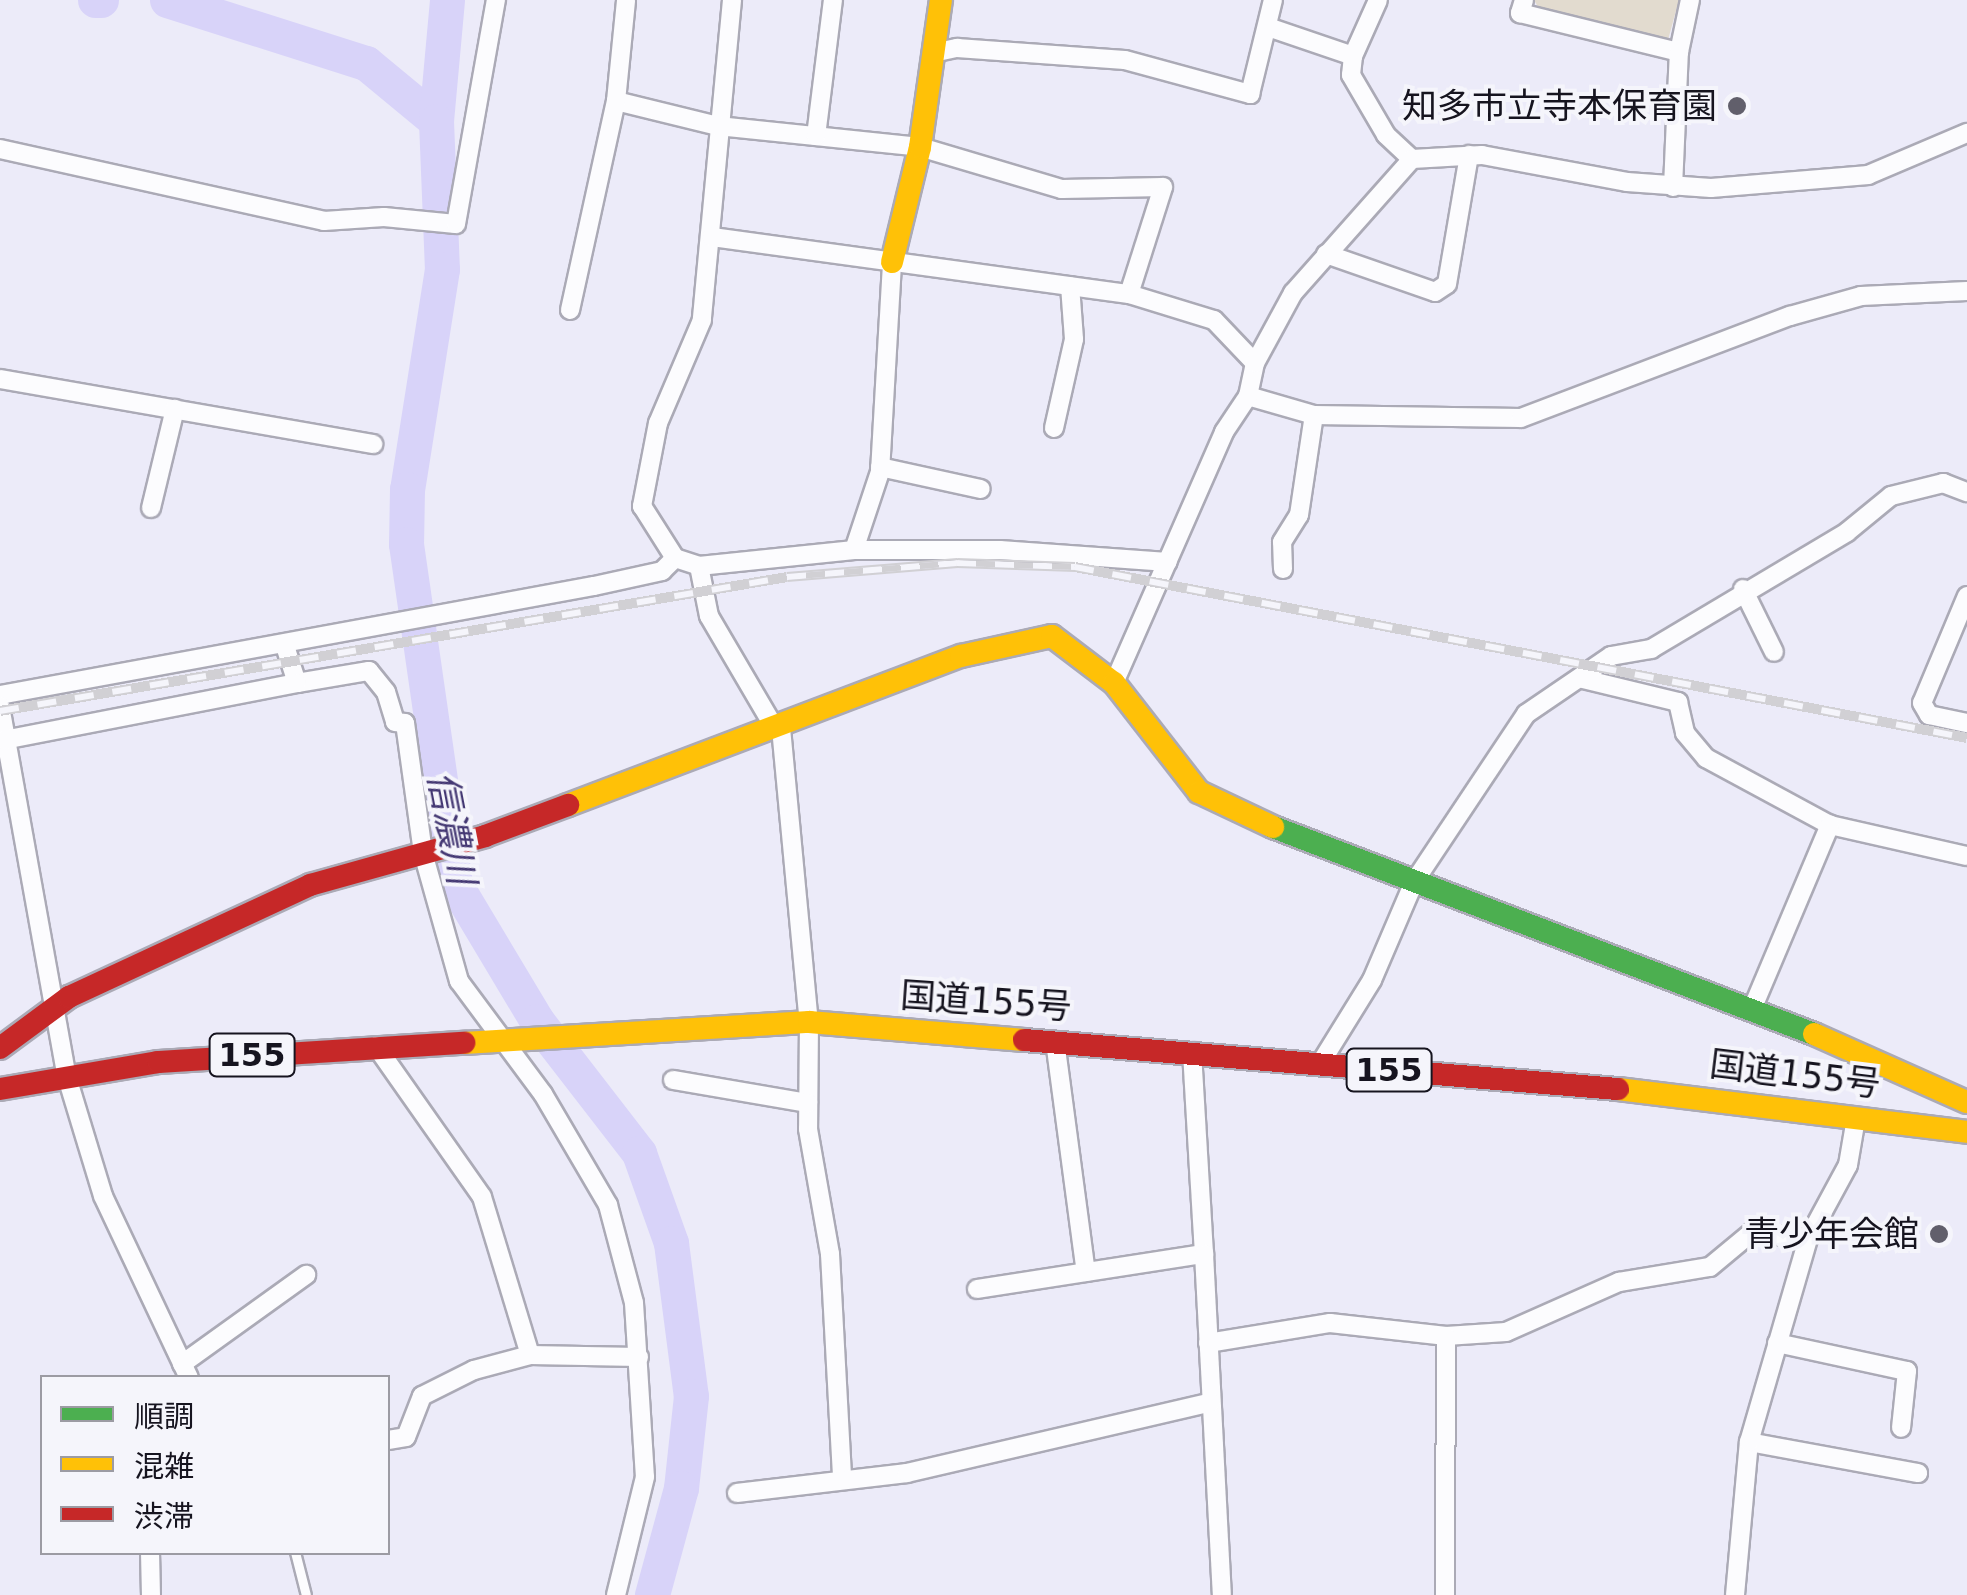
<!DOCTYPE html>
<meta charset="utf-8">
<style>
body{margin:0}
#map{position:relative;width:1967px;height:1595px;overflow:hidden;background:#ecebf9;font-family:"DejaVu Sans","Noto Sans JP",sans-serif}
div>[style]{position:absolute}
.green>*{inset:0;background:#e2dbcf}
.river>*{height:35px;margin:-17.5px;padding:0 17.5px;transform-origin:17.5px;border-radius:17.5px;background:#d8d3f9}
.roads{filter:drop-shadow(2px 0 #abaab6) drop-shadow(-2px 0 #abaab6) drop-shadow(0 2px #abaab6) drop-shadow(0 -2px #abaab6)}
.lane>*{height:9px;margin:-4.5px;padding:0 4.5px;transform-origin:4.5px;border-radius:4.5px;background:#fcfcfe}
.street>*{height:18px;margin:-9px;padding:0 9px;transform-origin:9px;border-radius:9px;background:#fcfcfe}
.fast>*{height:22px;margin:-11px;padding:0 11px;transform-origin:11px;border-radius:11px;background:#4caf50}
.slow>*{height:22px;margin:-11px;padding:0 11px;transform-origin:11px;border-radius:11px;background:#ffc107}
.jam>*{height:22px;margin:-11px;padding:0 11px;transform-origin:11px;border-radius:11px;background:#c62828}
.rail>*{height:10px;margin-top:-5px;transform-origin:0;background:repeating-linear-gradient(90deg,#f5f5fb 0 19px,#d1d0d4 0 38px);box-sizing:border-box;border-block:2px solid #d1d0d4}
.dots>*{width:28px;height:28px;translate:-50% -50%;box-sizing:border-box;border:5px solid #f5f5fb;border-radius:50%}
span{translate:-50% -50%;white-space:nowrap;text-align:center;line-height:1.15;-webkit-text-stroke:8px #f5f5fb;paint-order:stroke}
.shield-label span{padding:2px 8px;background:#f5f5fb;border:2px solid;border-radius:8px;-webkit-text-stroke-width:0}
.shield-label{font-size:32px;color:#16141f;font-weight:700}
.poi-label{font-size:35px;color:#16141f}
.right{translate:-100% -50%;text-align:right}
.street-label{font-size:35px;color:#16141f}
.water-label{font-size:38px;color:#443873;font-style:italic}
.legend{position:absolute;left:40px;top:1375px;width:350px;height:180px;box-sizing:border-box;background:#f5f5fb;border:2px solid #9c9ba3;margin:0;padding:12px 18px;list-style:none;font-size:30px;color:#16141f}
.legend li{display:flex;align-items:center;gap:20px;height:50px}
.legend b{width:50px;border:2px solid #9c9ba3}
</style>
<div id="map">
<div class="green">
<div style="clip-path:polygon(1534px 0,1679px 0,1668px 40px,1538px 7px)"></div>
</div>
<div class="river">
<div style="left:95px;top:0;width:6px"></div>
<div style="left:167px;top:0;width:209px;rotate:17.6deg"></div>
<div style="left:366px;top:63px;width:91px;rotate:39.6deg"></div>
<div style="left:447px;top:0;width:121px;rotate:95.2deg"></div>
<div style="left:436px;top:121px;width:148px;rotate:87.7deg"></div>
<div style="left:442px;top:269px;width:223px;rotate:99deg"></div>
<div style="left:407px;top:489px;width:55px;rotate:91deg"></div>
<div style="left:406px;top:544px;width:344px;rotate:81.8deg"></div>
<div style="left:455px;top:884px;width:160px;rotate:59.1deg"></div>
<div style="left:537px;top:1021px;width:167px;rotate:52.3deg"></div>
<div style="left:639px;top:1153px;width:96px;rotate:70.4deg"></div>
<div style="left:671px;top:1243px;width:154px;rotate:82.6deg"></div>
<div style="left:691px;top:1396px;width:93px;rotate:96.2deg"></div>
<div style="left:681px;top:1488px;width:111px;rotate:105.2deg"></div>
</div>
<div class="roads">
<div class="lane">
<div style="left:295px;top:1552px;width:44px;rotate:75.7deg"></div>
</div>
<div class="street">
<div style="left:732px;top:0;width:321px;rotate:95.4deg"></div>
<div style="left:702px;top:320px;width:112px;rotate:113.1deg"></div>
<div style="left:658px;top:423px;width:85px;rotate:100.9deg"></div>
<div style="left:642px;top:506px;width:62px;rotate:57.6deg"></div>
<div style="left:675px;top:558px;width:25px;rotate:18deg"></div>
<div style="left:699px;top:566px;width:156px;rotate:-5.9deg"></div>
<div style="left:854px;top:550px;width:146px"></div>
<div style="left:1000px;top:550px;width:168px;rotate:4.1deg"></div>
<div style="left:1524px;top:0;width:14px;rotate:107deg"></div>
<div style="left:1520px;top:13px;width:164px;rotate:13.8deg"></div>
<div style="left:1268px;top:27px;width:90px;rotate:18.8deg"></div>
<div style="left:1353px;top:56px;width:19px;rotate:96deg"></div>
<div style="left:1351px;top:75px;width:69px;rotate:59.7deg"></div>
<div style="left:1386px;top:135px;width:35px;rotate:43deg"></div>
<div style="left:933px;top:53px;width:25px;rotate:-12deg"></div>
<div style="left:957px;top:48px;width:168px;rotate:4.1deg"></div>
<div style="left:1125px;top:60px;width:130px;rotate:15.2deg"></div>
<div style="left:1250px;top:94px;width:97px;rotate:-76.3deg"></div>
<div style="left:1353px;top:56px;width:61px;rotate:-65.9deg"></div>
<div style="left:616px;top:101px;width:105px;rotate:13.8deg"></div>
<div style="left:718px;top:126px;width:203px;rotate:5.9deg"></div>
<div style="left:920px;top:147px;width:148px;rotate:16.5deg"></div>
<div style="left:1062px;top:189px;width:101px;rotate:-1.1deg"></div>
<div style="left:1163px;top:187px;width:112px;rotate:107.6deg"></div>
<div style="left:816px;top:136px;width:137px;rotate:-82.9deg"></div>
<div style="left:0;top:149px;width:332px;rotate:12.5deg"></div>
<div style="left:324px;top:221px;width:60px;rotate:-3.8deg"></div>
<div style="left:384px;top:217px;width:72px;rotate:5.6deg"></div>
<div style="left:456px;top:224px;width:228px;rotate:-79.9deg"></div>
<div style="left:1673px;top:187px;width:135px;rotate:-87.5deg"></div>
<div style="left:1679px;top:52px;width:53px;rotate:-78.1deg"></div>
<div style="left:712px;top:237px;width:421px;rotate:7.8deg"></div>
<div style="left:1129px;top:294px;width:89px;rotate:17deg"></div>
<div style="left:1214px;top:320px;width:59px;rotate:46.4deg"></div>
<div style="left:1326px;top:254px;width:115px;rotate:19.2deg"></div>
<div style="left:1435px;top:292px;width:14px;rotate:-34deg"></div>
<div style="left:1447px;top:284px;width:131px;rotate:-80.3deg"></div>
<div style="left:570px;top:310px;width:214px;rotate:-77.6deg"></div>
<div style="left:616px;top:101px;width:101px;rotate:-84.3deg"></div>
<div style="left:0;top:379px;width:379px;rotate:9.9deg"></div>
<div style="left:1248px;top:396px;width:69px;rotate:16.1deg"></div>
<div style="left:1314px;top:415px;width:207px;rotate:0.8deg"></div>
<div style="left:1521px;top:418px;width:288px;rotate:-20.8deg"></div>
<div style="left:1790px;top:316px;width:74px;rotate:-15.7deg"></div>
<div style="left:1861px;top:296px;width:106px;rotate:-2.7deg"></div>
<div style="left:1054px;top:428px;width:91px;rotate:-77.3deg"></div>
<div style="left:1074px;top:339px;width:53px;rotate:-94.3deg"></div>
<div style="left:880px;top:467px;width:103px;rotate:12.3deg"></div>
<div style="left:151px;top:508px;width:102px;rotate:-76.4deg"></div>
<div style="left:854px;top:550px;width:82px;rotate:-71.6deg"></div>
<div style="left:880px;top:472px;width:210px;rotate:-86.7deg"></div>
<div style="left:699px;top:566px;width:51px;rotate:78.7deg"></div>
<div style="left:709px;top:616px;width:132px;rotate:59.6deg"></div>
<div style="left:1283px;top:569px;width:27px;rotate:-92deg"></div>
<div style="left:1282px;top:542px;width:32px;rotate:-58deg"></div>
<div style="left:1299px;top:515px;width:101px;rotate:-81.5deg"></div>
<div style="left:1743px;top:589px;width:70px;rotate:63.8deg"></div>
<div style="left:1967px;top:596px;width:116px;rotate:112.8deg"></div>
<div style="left:1922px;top:703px;width:14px;rotate:60deg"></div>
<div style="left:1929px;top:715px;width:39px;rotate:12deg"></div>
<div style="left:285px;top:646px;width:39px;rotate:72deg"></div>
<div style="left:297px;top:683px;width:73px;rotate:-9.5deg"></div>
<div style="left:369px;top:671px;width:27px;rotate:51deg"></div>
<div style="left:386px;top:692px;width:31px;rotate:73deg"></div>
<div style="left:395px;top:722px;width:10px;rotate:6deg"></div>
<div style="left:405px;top:723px;width:131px;rotate:82.1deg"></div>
<div style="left:423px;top:853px;width:133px;rotate:74.3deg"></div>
<div style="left:459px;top:981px;width:141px;rotate:53.4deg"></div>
<div style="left:543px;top:1094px;width:129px;rotate:59.6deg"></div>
<div style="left:608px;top:1205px;width:101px;rotate:75.1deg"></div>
<div style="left:634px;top:1303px;width:174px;rotate:86.4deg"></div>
<div style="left:645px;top:1477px;width:122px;rotate:103.8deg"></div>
<div style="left:1583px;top:679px;width:98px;rotate:13.6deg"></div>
<div style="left:1678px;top:702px;width:32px;rotate:77deg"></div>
<div style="left:1685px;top:733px;width:33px;rotate:50deg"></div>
<div style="left:1706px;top:758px;width:141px;rotate:28.4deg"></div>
<div style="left:1830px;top:825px;width:140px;rotate:12.8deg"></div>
<div style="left:1114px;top:683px;width:274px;rotate:-66.3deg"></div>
<div style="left:1224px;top:432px;width:43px;rotate:-56.3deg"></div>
<div style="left:1248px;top:396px;width:34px;rotate:-78deg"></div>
<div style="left:1255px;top:363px;width:80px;rotate:-61.5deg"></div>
<div style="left:1293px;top:293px;width:179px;rotate:-48.4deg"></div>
<div style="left:1412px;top:159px;width:70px;rotate:-3.3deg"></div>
<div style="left:1482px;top:155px;width:147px;rotate:10.5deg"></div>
<div style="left:1627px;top:182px;width:84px;rotate:4.1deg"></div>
<div style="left:1711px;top:188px;width:158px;rotate:-4.7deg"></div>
<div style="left:1868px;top:175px;width:108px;rotate:-23deg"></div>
<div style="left:0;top:695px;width:604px;rotate:-10.4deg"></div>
<div style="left:594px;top:586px;width:70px;rotate:-12.4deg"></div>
<div style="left:662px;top:571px;width:18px;rotate:-45deg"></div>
<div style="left:0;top:706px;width:374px;rotate:79.8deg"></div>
<div style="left:66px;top:1074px;width:127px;rotate:73.1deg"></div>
<div style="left:103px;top:1196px;width:201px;rotate:64.7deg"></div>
<div style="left:781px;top:728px;width:295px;rotate:84.6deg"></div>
<div style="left:809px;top:1022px;width:107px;rotate:90.5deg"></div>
<div style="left:808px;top:1129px;width:127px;rotate:80deg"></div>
<div style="left:830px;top:1254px;width:225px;rotate:86.9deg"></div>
<div style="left:4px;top:740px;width:298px;rotate:-11deg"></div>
<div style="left:1753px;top:1007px;width:198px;rotate:-67.1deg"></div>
<div style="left:1055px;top:1041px;width:233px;rotate:82.4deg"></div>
<div style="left:376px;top:1046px;width:184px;rotate:54.9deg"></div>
<div style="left:482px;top:1197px;width:165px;rotate:73.1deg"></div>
<div style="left:1192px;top:1052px;width:202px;rotate:86.6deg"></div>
<div style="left:1320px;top:1064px;width:99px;rotate:-58.2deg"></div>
<div style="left:1372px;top:980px;width:107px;rotate:-66.8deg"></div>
<div style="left:1414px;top:882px;width:202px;rotate:-56.3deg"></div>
<div style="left:1526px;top:714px;width:103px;rotate:-34.3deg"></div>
<div style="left:1611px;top:656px;width:41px;rotate:-9.9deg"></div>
<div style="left:1651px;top:649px;width:228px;rotate:-30.8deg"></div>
<div style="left:1847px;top:532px;width:57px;rotate:-39.3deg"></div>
<div style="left:1891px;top:496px;width:54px;rotate:-14deg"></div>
<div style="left:1943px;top:483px;width:26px;rotate:21deg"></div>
<div style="left:673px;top:1080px;width:137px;rotate:9.7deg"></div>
<div style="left:977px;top:1289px;width:230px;rotate:-8.8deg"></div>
<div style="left:1204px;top:1254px;width:341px;rotate:87deg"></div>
<div style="left:1208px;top:1343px;width:124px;rotate:-9.3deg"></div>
<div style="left:1330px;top:1323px;width:117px;rotate:6.4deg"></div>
<div style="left:1446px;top:1336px;width:60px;rotate:-3.8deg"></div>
<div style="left:1506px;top:1332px;width:124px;rotate:-23.9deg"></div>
<div style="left:1619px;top:1282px;width:92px;rotate:-9.4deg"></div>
<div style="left:1710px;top:1267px;width:55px;rotate:-39.8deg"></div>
<div style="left:1752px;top:1232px;width:56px;rotate:7.1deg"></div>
<div style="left:1777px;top:1343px;width:133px;rotate:12.2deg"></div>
<div style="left:1907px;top:1371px;width:57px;rotate:96deg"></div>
<div style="left:182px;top:1364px;width:153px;rotate:-35.7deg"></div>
<div style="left:388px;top:1440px;width:18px;rotate:-9deg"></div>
<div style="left:406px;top:1437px;width:44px;rotate:-68.7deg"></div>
<div style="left:422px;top:1396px;width:58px;rotate:-26.6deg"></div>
<div style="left:474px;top:1370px;width:58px;rotate:-15deg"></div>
<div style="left:530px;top:1355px;width:109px;rotate:1.1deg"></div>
<div style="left:1749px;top:1442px;width:172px;rotate:10.4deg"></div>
<div style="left:737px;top:1493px;width:171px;rotate:-6.7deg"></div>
<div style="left:907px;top:1473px;width:312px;rotate:-13.1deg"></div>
<div style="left:150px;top:1552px;width:43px;rotate:88.7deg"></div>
<div style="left:1445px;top:1595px;width:259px;rotate:-89.8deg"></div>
<div style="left:1735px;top:1595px;width:154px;rotate:-84.8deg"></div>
<div style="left:1749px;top:1442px;width:211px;rotate:-73.8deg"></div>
<div style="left:1808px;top:1239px;width:84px;rotate:-61.6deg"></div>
<div style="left:1848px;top:1165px;width:48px;rotate:-80.3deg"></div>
</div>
<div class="fast">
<div style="left:1273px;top:827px;width:579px;rotate:20.94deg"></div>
</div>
<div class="slow">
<div style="left:892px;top:262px;width:118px;rotate:-76.3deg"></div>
<div style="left:920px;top:147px;width:148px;rotate:-81.9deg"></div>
<div style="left:568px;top:805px;width:420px;rotate:-20.8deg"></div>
<div style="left:961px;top:656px;width:93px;rotate:-12.4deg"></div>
<div style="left:1052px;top:636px;width:78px;rotate:37.2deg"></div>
<div style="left:1114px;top:683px;width:138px;rotate:52.1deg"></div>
<div style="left:1199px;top:792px;width:82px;rotate:25.3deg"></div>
<div style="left:1814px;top:1034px;width:167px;rotate:24deg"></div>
<div style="left:464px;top:1043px;width:346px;rotate:-3.5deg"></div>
<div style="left:809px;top:1022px;width:216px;rotate:4.8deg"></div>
<div style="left:1618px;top:1089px;width:352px;rotate:7deg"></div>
</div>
<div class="jam">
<div style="left:1024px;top:1040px;width:596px;rotate:4.72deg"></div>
<div style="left:0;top:1048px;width:86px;rotate:-36.5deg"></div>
<div style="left:69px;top:997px;width:266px;rotate:-24.9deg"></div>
<div style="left:310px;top:885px;width:182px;rotate:-15.6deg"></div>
<div style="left:485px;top:836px;width:89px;rotate:-20.5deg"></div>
<div style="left:0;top:1089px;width:160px;rotate:-9.7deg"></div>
<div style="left:158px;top:1062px;width:307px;rotate:-3.6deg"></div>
</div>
</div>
<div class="rail">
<div style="left:0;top:711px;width:798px;rotate:-9.66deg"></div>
<div style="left:787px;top:577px;width:171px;rotate:-4.7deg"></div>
<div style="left:957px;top:563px;width:118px;rotate:1.9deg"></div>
<div style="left:1075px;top:567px;width:908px;rotate:10.85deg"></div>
</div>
<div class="dots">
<div style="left:1737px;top:106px;background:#615f6b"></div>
<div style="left:1939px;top:1234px;background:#615f6b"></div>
</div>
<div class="shield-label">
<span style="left:252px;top:1055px">155</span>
<span style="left:1389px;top:1070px">155</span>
</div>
<div class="poi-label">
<span class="right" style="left:1717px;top:106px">知多市立寺本保育園</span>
<span class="right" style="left:1919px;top:1234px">青少年会館</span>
</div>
<div class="street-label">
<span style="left:986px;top:1001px;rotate:4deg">国道155号</span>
<span style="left:1795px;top:1074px;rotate:7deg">国道155号</span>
</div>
<div class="water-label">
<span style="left:451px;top:828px;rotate:79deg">信濃川</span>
</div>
<ul class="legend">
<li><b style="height:12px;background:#4caf50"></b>順調</li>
<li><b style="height:12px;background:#ffc107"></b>混雑</li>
<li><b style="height:12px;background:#c62828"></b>渋滞</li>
</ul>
</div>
